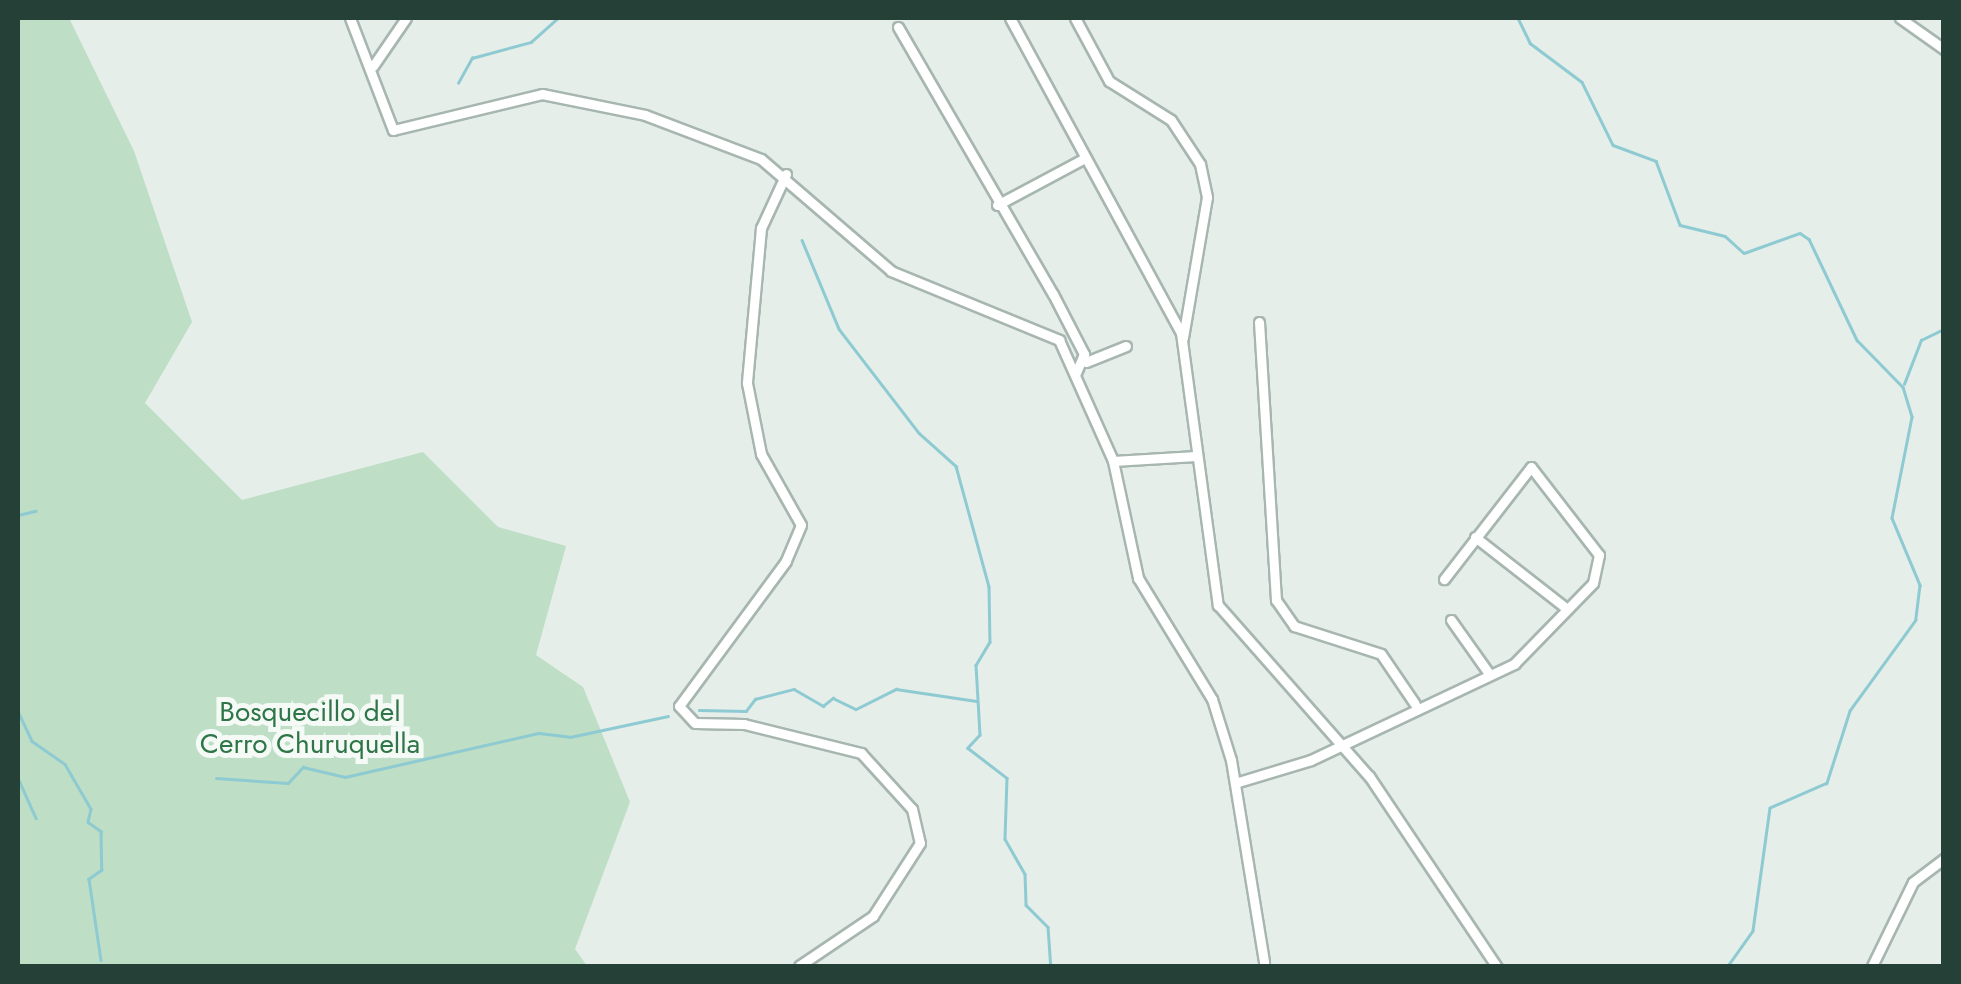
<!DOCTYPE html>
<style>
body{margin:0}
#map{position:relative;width:1961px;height:984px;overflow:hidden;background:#e5eee9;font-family:Jost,sans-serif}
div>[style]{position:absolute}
.green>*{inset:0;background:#bedec5}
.stream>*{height:2.5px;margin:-1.25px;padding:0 1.25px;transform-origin:1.25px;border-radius:1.25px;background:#8ecad2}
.roads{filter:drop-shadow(2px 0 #a7b6b0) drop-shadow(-2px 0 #a7b6b0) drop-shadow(0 2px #a7b6b0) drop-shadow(0 -2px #a7b6b0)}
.street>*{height:9px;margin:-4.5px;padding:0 4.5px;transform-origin:4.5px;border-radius:4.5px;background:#fff}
span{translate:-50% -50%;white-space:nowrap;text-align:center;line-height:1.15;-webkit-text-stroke:10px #f5faf7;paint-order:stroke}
.park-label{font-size:28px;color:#2e7647}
.frame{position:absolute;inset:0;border:20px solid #244037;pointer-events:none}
</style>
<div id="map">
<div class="green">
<div style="clip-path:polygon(18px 18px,69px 18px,134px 151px,192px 322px,145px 403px,242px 500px,423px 452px,498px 527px,566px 546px,536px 655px,583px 687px,630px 802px,575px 949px,587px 966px,18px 966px)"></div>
</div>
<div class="stream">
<div style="left:1518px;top:18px;width:28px;rotate:64deg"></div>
<div style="left:1530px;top:43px;width:65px;rotate:36.9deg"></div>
<div style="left:1582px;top:82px;width:70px;rotate:63.8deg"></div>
<div style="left:1613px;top:145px;width:46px;rotate:20.4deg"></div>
<div style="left:1656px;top:161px;width:68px;rotate:69.4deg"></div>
<div style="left:1680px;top:225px;width:46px;rotate:13.7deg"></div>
<div style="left:1725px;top:236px;width:25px;rotate:42deg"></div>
<div style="left:1744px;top:253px;width:59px;rotate:-19.7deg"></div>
<div style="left:1800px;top:233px;width:11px;rotate:34deg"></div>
<div style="left:1809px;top:239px;width:112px;rotate:64.6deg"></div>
<div style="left:1857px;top:340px;width:66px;rotate:45.6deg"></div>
<div style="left:1903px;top:387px;width:31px;rotate:73deg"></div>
<div style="left:1912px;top:417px;width:103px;rotate:101.2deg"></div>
<div style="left:1892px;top:518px;width:73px;rotate:67.3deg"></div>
<div style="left:1920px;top:585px;width:35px;rotate:97deg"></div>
<div style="left:1916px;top:620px;width:112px;rotate:126deg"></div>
<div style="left:1850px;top:711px;width:76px;rotate:107.7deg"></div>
<div style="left:1827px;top:783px;width:62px;rotate:156.3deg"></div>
<div style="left:1770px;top:808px;width:124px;rotate:97.9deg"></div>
<div style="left:1753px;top:931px;width:43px;rotate:125.5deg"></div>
<div style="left:458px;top:83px;width:29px;rotate:-61deg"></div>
<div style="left:472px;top:58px;width:61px;rotate:-15.2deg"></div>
<div style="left:531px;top:42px;width:36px;rotate:-42deg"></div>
<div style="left:802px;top:240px;width:96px;rotate:67.4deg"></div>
<div style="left:839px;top:329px;width:131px;rotate:52.4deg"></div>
<div style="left:919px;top:433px;width:50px;rotate:41.7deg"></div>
<div style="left:956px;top:466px;width:125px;rotate:74.7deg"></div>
<div style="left:989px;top:587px;width:55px;rotate:89deg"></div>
<div style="left:990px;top:642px;width:27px;rotate:121deg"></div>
<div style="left:976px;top:665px;width:70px;rotate:86.7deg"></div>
<div style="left:980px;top:735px;width:18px;rotate:133deg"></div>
<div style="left:968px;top:748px;width:49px;rotate:37.6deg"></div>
<div style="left:1007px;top:778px;width:61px;rotate:91.9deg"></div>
<div style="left:1005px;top:839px;width:40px;rotate:60.3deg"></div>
<div style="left:1025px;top:874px;width:31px;rotate:88deg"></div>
<div style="left:1026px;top:905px;width:31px;rotate:45deg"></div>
<div style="left:1048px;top:927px;width:39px;rotate:86deg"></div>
<div style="left:1904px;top:384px;width:47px;rotate:-68.9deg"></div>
<div style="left:1921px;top:340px;width:25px;rotate:-26deg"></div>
<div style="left:18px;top:515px;width:18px;rotate:-13deg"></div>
<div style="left:699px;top:710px;width:47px;rotate:1.2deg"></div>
<div style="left:746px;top:711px;width:15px;rotate:-53deg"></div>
<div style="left:755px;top:699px;width:40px;rotate:-14.4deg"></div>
<div style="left:794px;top:689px;width:34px;rotate:30deg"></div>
<div style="left:823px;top:706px;width:13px;rotate:-39deg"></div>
<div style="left:833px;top:698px;width:25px;rotate:26deg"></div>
<div style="left:856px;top:709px;width:45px;rotate:-26.6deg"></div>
<div style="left:896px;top:689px;width:81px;rotate:8.5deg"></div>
<div style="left:18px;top:711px;width:33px;rotate:65deg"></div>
<div style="left:32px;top:741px;width:40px;rotate:34.9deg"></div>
<div style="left:65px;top:764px;width:52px;rotate:60deg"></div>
<div style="left:91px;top:809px;width:13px;rotate:103deg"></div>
<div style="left:88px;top:822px;width:16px;rotate:35deg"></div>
<div style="left:101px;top:831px;width:39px;rotate:89deg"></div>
<div style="left:102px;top:870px;width:16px;rotate:145deg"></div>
<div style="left:89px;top:879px;width:82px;rotate:81.6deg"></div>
<div style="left:18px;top:778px;width:44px;rotate:65.8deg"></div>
<div style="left:216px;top:778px;width:72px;rotate:4deg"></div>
<div style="left:288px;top:783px;width:22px;rotate:-47deg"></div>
<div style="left:303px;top:767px;width:43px;rotate:13.4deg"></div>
<div style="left:345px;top:777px;width:199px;rotate:-12.8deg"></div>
<div style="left:539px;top:733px;width:31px;rotate:7deg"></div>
<div style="left:570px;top:737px;width:100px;rotate:-12.1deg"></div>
</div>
<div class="roads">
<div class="street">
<div style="left:350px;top:18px;width:120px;rotate:69deg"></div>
<div style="left:393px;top:130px;width:153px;rotate:-13.6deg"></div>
<div style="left:542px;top:94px;width:105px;rotate:11.5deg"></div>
<div style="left:645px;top:115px;width:124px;rotate:20.8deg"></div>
<div style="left:761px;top:159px;width:172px;rotate:40.7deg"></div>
<div style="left:891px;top:271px;width:182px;rotate:22.3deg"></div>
<div style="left:1059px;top:340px;width:133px;rotate:65.9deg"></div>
<div style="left:1113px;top:461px;width:83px;rotate:-3.4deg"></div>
<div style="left:1010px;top:18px;width:358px;rotate:61.5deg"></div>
<div style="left:1181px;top:333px;width:275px;rotate:82.3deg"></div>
<div style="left:1218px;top:605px;width:228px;rotate:48.6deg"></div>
<div style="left:1369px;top:776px;width:229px;rotate:56.2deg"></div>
<div style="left:1075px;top:18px;width:72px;rotate:61.6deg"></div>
<div style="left:1109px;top:81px;width:73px;rotate:32.2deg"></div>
<div style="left:1171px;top:120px;width:53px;rotate:56.6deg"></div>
<div style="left:1200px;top:164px;width:34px;rotate:78deg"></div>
<div style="left:1207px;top:197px;width:143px;rotate:99.7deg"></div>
<div style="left:1900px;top:18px;width:54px;rotate:35.2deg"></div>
<div style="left:898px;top:27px;width:309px;rotate:59.9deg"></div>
<div style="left:1053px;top:294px;width:68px;rotate:62.7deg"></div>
<div style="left:1084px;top:354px;width:21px;rotate:113deg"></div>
<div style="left:373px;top:66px;width:58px;rotate:-55.5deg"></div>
<div style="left:786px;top:174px;width:60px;rotate:114.8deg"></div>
<div style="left:761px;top:228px;width:156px;rotate:95.2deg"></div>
<div style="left:747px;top:383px;width:72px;rotate:78.8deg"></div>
<div style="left:761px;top:454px;width:81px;rotate:60.6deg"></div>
<div style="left:801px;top:525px;width:39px;rotate:113deg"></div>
<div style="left:786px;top:561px;width:180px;rotate:126.4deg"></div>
<div style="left:679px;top:706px;width:23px;rotate:47deg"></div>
<div style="left:695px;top:723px;width:49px;rotate:1.2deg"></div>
<div style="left:744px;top:724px;width:121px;rotate:13.9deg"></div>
<div style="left:861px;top:753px;width:76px;rotate:47.7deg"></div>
<div style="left:912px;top:809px;width:35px;rotate:77deg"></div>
<div style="left:920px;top:843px;width:87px;rotate:122.8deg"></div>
<div style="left:873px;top:916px;width:89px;rotate:146deg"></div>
<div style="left:997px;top:205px;width:100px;rotate:-28.1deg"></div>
<div style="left:1259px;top:322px;width:279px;rotate:86.5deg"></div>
<div style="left:1276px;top:600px;width:32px;rotate:55deg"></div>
<div style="left:1294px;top:626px;width:91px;rotate:17.8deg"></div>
<div style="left:1381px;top:654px;width:60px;rotate:55.8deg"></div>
<div style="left:1086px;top:362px;width:43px;rotate:-21.8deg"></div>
<div style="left:1113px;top:461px;width:120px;rotate:77.9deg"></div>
<div style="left:1138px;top:578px;width:142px;rotate:58.6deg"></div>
<div style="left:1212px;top:699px;width:64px;rotate:72.7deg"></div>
<div style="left:1231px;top:760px;width:205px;rotate:80.7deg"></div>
<div style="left:1475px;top:537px;width:117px;rotate:38deg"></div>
<div style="left:1451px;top:620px;width:67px;rotate:54.7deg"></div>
<div style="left:1235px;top:783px;width:79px;rotate:-16.8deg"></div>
<div style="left:1311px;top:760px;width:225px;rotate:-25.3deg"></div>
<div style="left:1514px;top:664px;width:113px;rotate:-45.7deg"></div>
<div style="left:1593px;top:583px;width:29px;rotate:-78deg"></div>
<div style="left:1599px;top:555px;width:111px;rotate:-127.7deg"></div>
<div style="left:1531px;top:467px;width:142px;rotate:127.8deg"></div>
<div style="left:1872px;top:966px;width:93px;rotate:-64deg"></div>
<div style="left:1913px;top:882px;width:39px;rotate:-37deg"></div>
</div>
</div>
<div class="park-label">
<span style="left:310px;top:728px">Bosquecillo del<br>Cerro Churuquella</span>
</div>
<div class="frame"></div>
</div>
